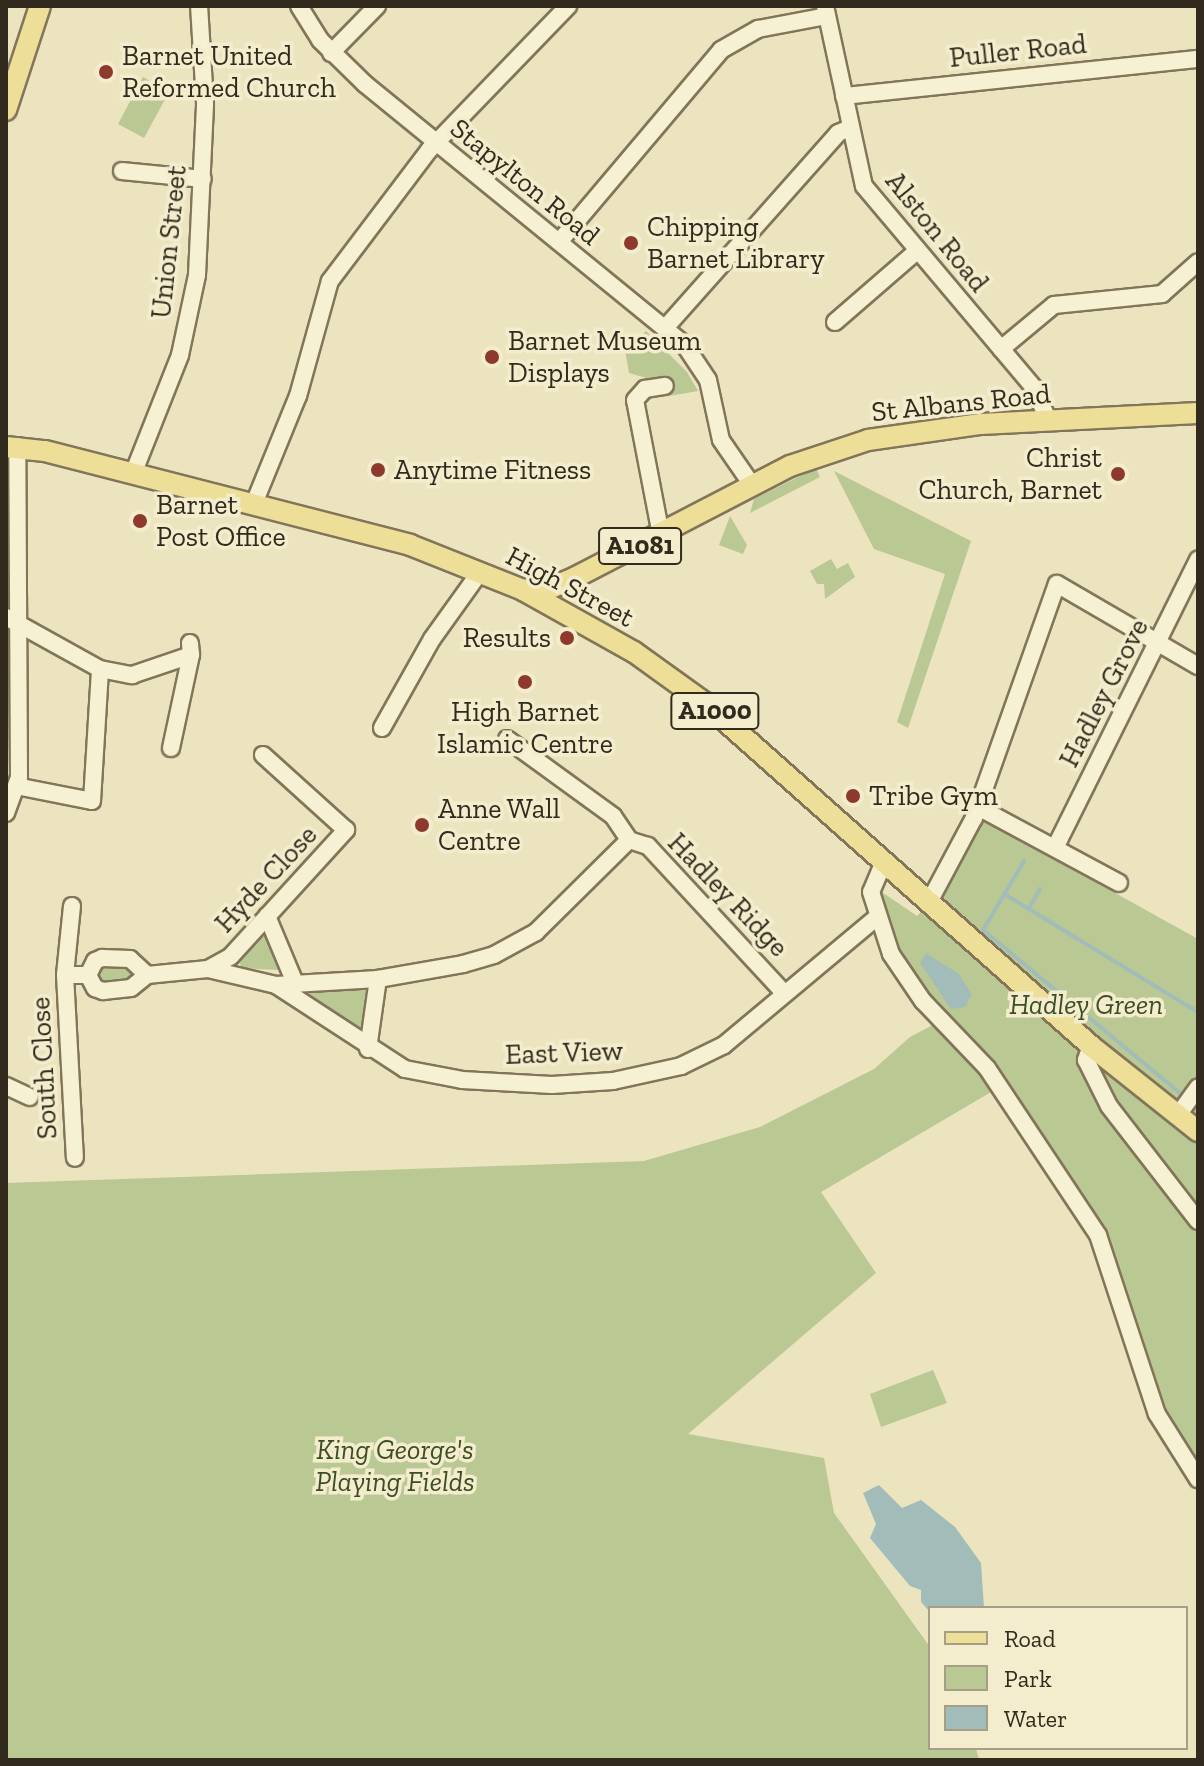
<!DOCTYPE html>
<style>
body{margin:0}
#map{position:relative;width:1204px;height:1766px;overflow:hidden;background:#ebe4bf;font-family:"Zilla Slab",serif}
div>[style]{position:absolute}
.green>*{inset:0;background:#bac894}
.water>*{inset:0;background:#a2bdb9}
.stream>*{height:4px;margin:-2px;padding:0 2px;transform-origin:2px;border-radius:2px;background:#a2bdb9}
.roads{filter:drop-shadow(2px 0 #827559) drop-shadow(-2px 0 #827559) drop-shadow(0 2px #827559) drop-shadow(0 -2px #827559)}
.minor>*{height:16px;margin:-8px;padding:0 8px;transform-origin:8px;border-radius:8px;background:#f6f1d2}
.major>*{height:20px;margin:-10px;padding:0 10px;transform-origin:10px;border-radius:10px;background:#eddf98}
.dots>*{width:22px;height:22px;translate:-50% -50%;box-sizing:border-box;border:4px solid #f3edce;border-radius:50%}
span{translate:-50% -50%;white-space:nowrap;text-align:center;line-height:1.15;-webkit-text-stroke:7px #f3edce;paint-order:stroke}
.shield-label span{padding:2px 6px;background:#f3edce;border:2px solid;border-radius:6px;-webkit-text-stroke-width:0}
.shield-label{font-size:26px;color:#322a1c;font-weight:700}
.street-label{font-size:28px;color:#322a1c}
.poi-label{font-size:28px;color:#322a1c}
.left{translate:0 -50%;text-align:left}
.right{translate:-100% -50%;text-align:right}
.park-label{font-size:28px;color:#3d4e24;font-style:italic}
.frame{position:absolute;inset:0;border:8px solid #322a1c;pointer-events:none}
.legend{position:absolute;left:928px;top:1606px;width:260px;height:144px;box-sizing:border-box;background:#f3edce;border:2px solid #a69f87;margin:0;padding:10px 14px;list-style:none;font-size:24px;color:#322a1c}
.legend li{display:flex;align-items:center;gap:16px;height:40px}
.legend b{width:40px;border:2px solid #a69f87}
</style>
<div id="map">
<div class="green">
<div style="clip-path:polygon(143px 77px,169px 92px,144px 138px,118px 124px)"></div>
<div style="clip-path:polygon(646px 331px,687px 372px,698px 391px,663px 397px,661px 382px,629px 373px,625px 350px)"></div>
<div style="clip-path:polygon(816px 468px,820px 477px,750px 513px,754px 499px)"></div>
<div style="clip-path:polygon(834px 471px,971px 541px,908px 728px,897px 722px,945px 574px,874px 549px)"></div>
<div style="clip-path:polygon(730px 516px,747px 545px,743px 554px,719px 545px)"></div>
<div style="clip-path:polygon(831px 559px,837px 569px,848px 563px,855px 577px,825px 599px,824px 584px,817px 584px,810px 571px)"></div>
<div style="clip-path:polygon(980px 818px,1198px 939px,1198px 1471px,1161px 1409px,1102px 1233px,1003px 1085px,821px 1192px,876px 1273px,688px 1434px,824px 1458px,834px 1513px,930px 1647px,930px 1748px,976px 1748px,979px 1760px,6px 1760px,6px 1183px,644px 1161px,760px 1127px,874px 1069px,910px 1037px,946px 1018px,893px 942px,879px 890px,917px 916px,943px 890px)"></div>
<div style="clip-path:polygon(265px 935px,280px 970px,241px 968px,240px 962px)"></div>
<div style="clip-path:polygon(99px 966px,129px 966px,134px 977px,103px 984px,96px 979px)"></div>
<div style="clip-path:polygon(370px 988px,364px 1033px,309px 994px,315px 989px)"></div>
<div style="clip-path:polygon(933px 1370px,947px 1403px,881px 1427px,870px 1394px)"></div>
</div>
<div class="water">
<div style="clip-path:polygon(926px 953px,959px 974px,972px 995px,965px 1007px,951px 1009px,920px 963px)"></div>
<div style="clip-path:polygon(879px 1485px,902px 1508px,921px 1500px,955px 1527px,981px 1563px,984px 1608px,930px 1608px,930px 1612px,921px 1602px,921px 1590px,910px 1586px,870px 1538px,876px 1524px,863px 1493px)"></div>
</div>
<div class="stream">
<div style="left:1024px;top:861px;width:80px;rotate:120.7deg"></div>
<div style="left:983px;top:930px;width:262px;rotate:39.6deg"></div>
<div style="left:1006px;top:895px;width:225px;rotate:31.4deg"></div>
<div style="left:1029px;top:908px;width:22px;rotate:-60deg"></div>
</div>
<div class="roads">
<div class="minor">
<div style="left:299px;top:6px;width:40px;rotate:58deg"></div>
<div style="left:320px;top:40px;width:63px;rotate:44.4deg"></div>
<div style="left:365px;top:84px;width:412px;rotate:39.2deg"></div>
<div style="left:684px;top:344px;width:43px;rotate:56.3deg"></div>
<div style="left:708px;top:380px;width:61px;rotate:77.8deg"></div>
<div style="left:721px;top:440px;width:55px;rotate:55.4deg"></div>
<div style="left:825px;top:6px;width:184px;rotate:77.8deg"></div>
<div style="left:864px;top:186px;width:264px;rotate:49.9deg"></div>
<div style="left:1034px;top:388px;width:35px;rotate:66deg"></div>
<div style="left:331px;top:53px;width:66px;rotate:-45.6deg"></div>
<div style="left:844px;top:96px;width:356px;rotate:-6deg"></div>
<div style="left:122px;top:171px;width:81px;rotate:5.6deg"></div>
<div style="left:559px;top:242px;width:251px;rotate:-49.8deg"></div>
<div style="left:721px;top:50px;width:43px;rotate:-29.6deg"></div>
<div style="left:758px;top:29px;width:70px;rotate:-10.7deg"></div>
<div style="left:835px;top:322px;width:108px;rotate:-40.9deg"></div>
<div style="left:666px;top:327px;width:259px;rotate:-48.4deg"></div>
<div style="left:838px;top:133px;width:13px;rotate:-23deg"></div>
<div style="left:1001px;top:349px;width:69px;rotate:-39.7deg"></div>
<div style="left:1054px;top:305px;width:109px;rotate:-5.8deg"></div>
<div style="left:1162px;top:294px;width:48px;rotate:-41.6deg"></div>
<div style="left:133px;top:474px;width:128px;rotate:-68.4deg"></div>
<div style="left:180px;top:355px;width:82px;rotate:-78deg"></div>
<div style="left:197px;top:275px;width:172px;rotate:-87.3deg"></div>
<div style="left:205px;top:103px;width:97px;rotate:-93.5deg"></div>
<div style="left:253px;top:506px;width:119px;rotate:-67.8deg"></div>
<div style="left:298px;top:396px;width:119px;rotate:-74.5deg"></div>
<div style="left:330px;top:281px;width:166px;rotate:-52.9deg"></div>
<div style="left:430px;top:149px;width:199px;rotate:-46deg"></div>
<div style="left:661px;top:535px;width:137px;rotate:-100.9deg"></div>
<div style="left:635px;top:400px;width:15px;rotate:-48deg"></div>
<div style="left:645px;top:389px;width:20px;rotate:-9deg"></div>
<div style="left:6px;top:617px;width:107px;rotate:29deg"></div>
<div style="left:100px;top:669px;width:33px;rotate:11deg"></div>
<div style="left:132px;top:675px;width:62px;rotate:-18.7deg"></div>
<div style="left:191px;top:655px;width:12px;rotate:-95deg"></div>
<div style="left:382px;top:728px;width:102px;rotate:-60.7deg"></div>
<div style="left:432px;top:639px;width:82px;rotate:-54.4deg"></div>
<div style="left:507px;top:739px;width:131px;rotate:36deg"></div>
<div style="left:613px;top:816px;width:29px;rotate:56deg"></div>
<div style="left:171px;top:748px;width:95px;rotate:-77.9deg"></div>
<div style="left:16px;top:786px;width:77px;rotate:11.2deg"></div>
<div style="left:92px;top:801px;width:132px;rotate:-86.5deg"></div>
<div style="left:978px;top:807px;width:160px;rotate:28.3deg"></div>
<div style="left:6px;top:813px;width:37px;rotate:-70deg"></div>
<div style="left:19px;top:778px;width:332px;rotate:-90.3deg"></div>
<div style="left:629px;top:840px;width:20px;rotate:18deg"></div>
<div style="left:648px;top:846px;width:200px;rotate:47.2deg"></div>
<div style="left:1055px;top:848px;width:322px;rotate:-63.6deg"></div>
<div style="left:883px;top:864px;width:30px;rotate:113deg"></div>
<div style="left:871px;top:892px;width:65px;rotate:72.1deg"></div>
<div style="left:891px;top:954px;width:57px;rotate:55.8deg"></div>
<div style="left:923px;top:1001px;width:93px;rotate:46.3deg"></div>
<div style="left:987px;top:1068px;width:201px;rotate:56.4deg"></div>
<div style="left:1098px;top:1235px;width:188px;rotate:71.8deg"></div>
<div style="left:1157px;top:1414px;width:77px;rotate:57.8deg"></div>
<div style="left:928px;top:904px;width:98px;rotate:-61.9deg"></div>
<div style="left:974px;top:818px;width:248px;rotate:-70.5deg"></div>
<div style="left:1057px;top:584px;width:163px;rotate:30.2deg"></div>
<div style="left:72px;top:906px;width:69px;rotate:95.8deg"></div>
<div style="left:65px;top:975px;width:183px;rotate:86.9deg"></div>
<div style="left:267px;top:916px;width:73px;rotate:67.3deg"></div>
<div style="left:208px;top:969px;width:26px;rotate:-29deg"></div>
<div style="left:231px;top:956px;width:171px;rotate:-47.6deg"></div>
<div style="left:346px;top:830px;width:112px;rotate:-137.9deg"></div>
<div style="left:65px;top:975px;width:23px"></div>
<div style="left:88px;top:975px;width:16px;rotate:-63deg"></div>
<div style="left:95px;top:961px;width:8px;rotate:-23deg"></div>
<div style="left:102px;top:958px;width:28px;rotate:2deg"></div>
<div style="left:130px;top:959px;width:23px;rotate:43deg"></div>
<div style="left:147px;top:975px;width:61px;rotate:-5.6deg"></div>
<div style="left:208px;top:969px;width:70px;rotate:13.2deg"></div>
<div style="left:276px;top:985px;width:102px;rotate:-3.4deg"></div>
<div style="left:378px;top:979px;width:86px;rotate:-10deg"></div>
<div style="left:463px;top:964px;width:32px;rotate:-16deg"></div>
<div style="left:494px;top:955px;width:48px;rotate:-28.7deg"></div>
<div style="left:536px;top:932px;width:131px;rotate:-44.7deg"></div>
<div style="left:88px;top:975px;width:15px;rotate:62deg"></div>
<div style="left:95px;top:988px;width:9px;rotate:21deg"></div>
<div style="left:103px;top:991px;width:28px;rotate:-6deg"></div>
<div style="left:131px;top:988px;width:21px;rotate:-39deg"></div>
<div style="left:276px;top:985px;width:154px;rotate:33.1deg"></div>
<div style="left:405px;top:1069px;width:58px;rotate:10.9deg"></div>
<div style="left:462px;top:1080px;width:90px;rotate:3.2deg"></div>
<div style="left:552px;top:1085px;width:61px;rotate:-3.8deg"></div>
<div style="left:613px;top:1081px;width:70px;rotate:-12.4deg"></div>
<div style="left:681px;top:1066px;width:48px;rotate:-26deg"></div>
<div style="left:724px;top:1045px;width:198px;rotate:-39.9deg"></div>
<div style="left:1091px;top:1046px;width:15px;rotate:110deg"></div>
<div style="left:1086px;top:1060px;width:51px;rotate:63.4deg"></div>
<div style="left:1109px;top:1106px;width:145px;rotate:52.3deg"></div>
<div style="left:368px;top:1049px;width:71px;rotate:-81.9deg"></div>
<div style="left:6px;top:1086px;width:26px;rotate:25deg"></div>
<div style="left:1178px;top:1115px;width:34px;rotate:-54deg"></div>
</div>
<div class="major">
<div style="left:6px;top:110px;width:109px;rotate:-71.9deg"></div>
<div style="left:6px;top:447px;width:39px;rotate:6deg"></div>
<div style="left:45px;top:451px;width:377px;rotate:14.4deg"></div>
<div style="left:410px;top:545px;width:122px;rotate:21.7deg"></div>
<div style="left:523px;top:590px;width:127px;rotate:29.2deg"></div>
<div style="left:634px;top:652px;width:87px;rotate:35.7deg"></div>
<div style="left:705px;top:703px;width:516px;rotate:41.62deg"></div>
<div style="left:1091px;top:1046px;width:137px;rotate:38.5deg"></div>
<div style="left:523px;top:590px;width:30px;rotate:-6deg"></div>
<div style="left:553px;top:587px;width:25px;rotate:-23deg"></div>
<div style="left:576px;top:577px;width:241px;rotate:-27.4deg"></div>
<div style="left:790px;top:466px;width:82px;rotate:-18.4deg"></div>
<div style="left:868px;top:440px;width:114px;rotate:-8.1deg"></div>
<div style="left:981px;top:424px;width:217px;rotate:-2.9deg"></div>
</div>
</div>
<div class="dots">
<div style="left:106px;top:72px;background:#8d3a2d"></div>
<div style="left:631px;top:243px;background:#8d3a2d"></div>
<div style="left:492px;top:357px;background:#8d3a2d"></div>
<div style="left:378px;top:470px;background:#8d3a2d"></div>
<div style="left:1118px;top:474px;background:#8d3a2d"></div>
<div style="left:140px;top:521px;background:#8d3a2d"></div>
<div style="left:567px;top:638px;background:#8d3a2d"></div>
<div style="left:525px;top:682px;background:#8d3a2d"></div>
<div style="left:853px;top:796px;background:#8d3a2d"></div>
<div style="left:422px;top:825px;background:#8d3a2d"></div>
</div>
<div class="shield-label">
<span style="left:640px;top:546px">A1081</span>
<span style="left:715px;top:711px">A1000</span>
</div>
<div class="street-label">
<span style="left:1018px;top:51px;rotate:-6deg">Puller Road</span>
<span style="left:525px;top:182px;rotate:39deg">Stapylton Road</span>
<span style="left:937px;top:232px;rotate:51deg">Alston Road</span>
<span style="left:169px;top:242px;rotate:-84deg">Union Street</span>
<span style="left:961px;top:403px;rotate:-6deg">St Albans Road</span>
<span style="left:570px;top:587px;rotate:28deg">High Street</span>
<span style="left:1104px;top:693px;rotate:-63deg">Hadley Grove</span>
<span style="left:266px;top:879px;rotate:-47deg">Hyde Close</span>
<span style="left:728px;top:895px;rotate:46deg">Hadley Ridge</span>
<span style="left:564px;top:1053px;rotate:-2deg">East View</span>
<span style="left:44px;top:1068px;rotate:-93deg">South Close</span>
</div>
<div class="poi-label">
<span class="left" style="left:122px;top:72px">Barnet United<br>Reformed Church</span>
<span class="left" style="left:647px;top:243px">Chipping<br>Barnet Library</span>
<span class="left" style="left:508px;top:357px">Barnet Museum<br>Displays</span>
<span class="right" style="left:1102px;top:474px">Christ<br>Church, Barnet</span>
<span class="left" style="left:394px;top:470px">Anytime Fitness</span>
<span class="left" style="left:156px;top:521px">Barnet<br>Post Office</span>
<span class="right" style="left:551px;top:638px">Results</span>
<span style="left:525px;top:728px">High Barnet<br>Islamic Centre</span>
<span class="left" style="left:869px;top:796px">Tribe Gym</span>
<span class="left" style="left:438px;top:825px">Anne Wall<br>Centre</span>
</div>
<div class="park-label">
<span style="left:1086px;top:1005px">Hadley Green</span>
<span style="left:395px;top:1466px">King George's<br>Playing Fields</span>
</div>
<div class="frame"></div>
<ul class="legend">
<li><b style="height:10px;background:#eddf98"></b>Road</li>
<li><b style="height:22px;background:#bac894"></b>Park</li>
<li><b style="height:22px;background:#a2bdb9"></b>Water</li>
</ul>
</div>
